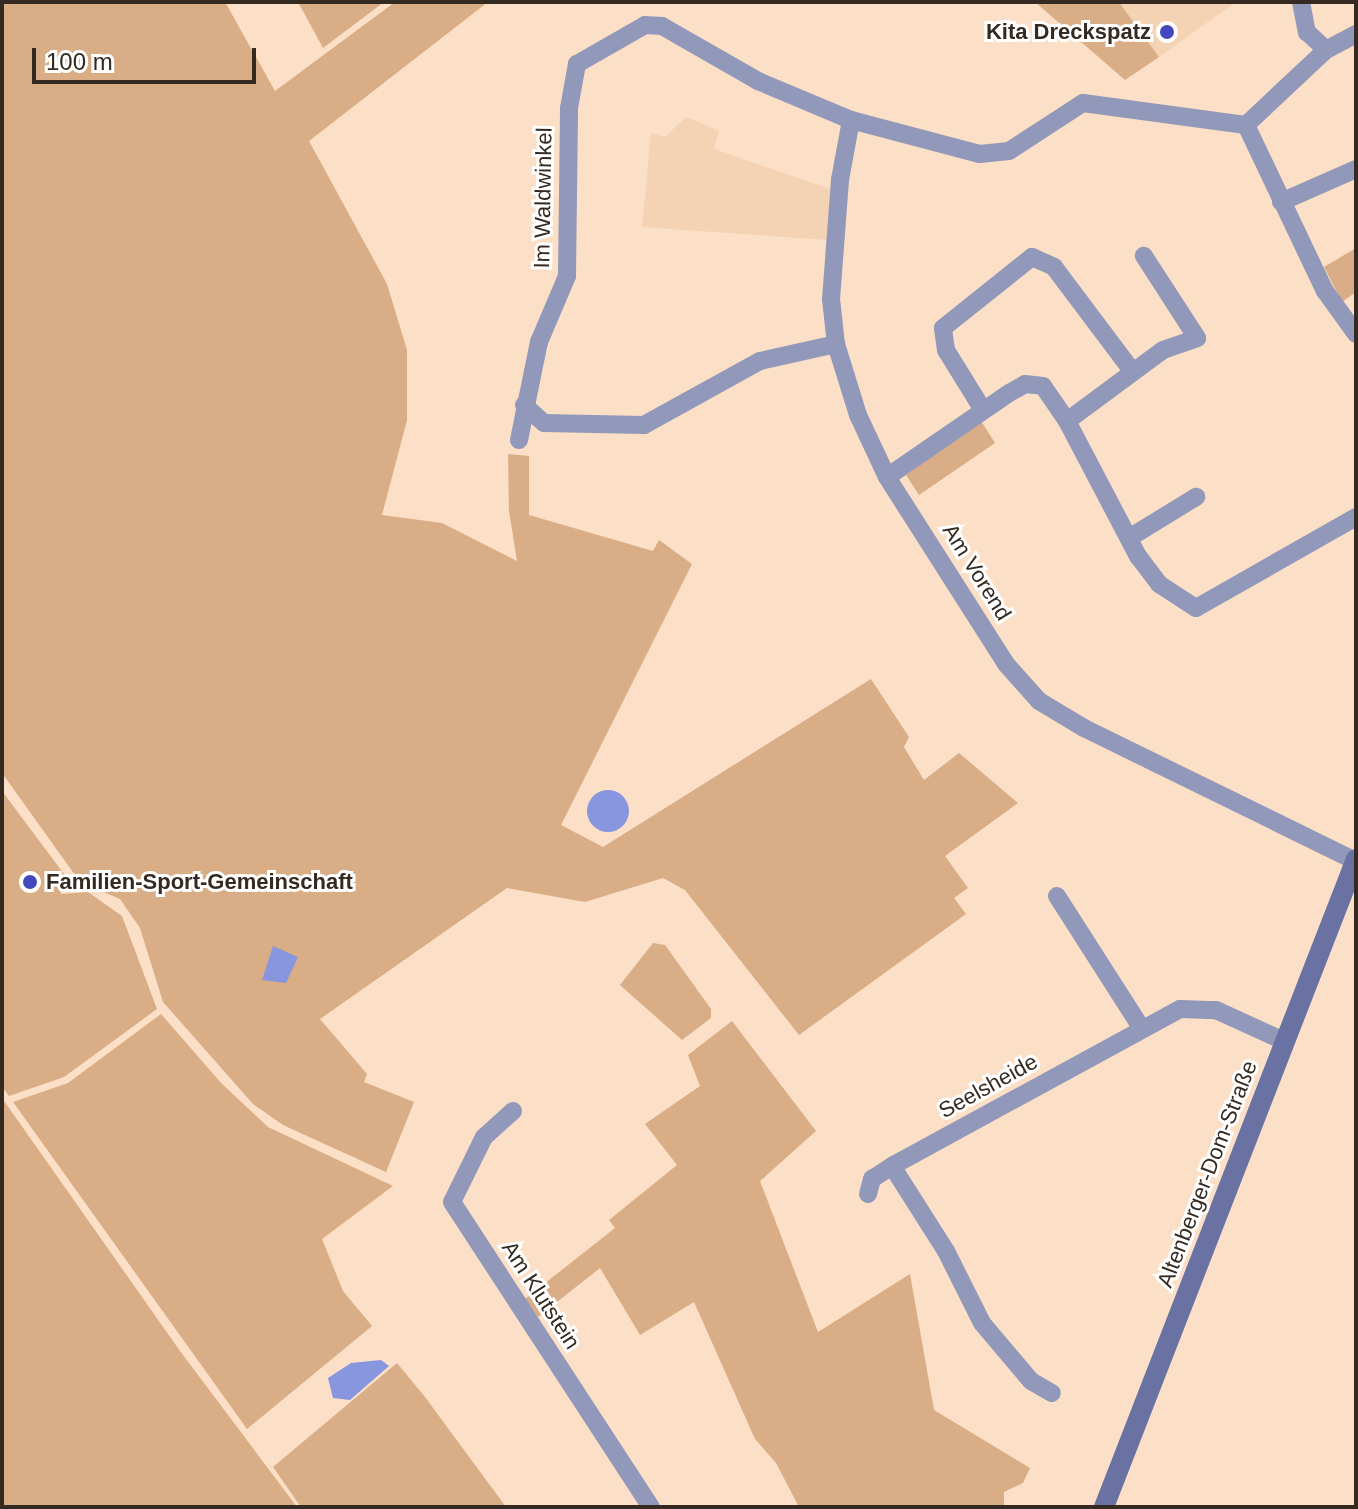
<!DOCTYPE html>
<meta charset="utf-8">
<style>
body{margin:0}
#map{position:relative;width:1358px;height:1509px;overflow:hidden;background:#fbdfc6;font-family:Arial,sans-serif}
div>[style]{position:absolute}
.built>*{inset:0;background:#f4d3b5}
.green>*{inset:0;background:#d9ad86}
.water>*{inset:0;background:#8895df}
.round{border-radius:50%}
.street>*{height:18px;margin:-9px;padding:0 9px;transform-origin:9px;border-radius:9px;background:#9198b9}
.secondary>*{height:20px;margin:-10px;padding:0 10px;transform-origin:10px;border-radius:10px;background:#6972a2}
.dots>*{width:22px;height:22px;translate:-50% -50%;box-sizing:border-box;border:4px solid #fff;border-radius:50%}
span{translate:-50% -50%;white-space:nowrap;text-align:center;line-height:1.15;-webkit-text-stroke:6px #fff;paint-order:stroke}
.poi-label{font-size:22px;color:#342a21;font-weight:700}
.right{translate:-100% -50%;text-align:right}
.left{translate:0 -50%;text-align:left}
.street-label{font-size:22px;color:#342a21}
.frame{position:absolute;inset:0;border:4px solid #342a21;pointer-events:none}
.scale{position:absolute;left:32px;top:48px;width:224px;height:36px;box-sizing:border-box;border:4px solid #342a21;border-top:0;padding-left:10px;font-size:24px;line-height:28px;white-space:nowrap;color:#342a21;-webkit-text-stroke:6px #fff;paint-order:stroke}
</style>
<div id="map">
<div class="built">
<div style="clip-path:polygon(1119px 2px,1236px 2px,1159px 57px)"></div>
<div style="clip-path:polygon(686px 117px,719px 131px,714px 149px,833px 190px,828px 240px,642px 227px,651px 133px,665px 137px)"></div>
</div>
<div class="green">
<div style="clip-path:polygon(2px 2px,225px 2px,275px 91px,395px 2px,488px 2px,309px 141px,387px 284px,407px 350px,407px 420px,382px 515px,442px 523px,517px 561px,509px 511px,508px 454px,529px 456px,529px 515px,653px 551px,659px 540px,692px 564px,561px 825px,603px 847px,871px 679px,909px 737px,904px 747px,924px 780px,959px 753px,1018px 803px,945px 856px,968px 888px,954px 898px,966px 914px,799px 1035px,685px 890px,663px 878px,585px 902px,507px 888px,320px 1019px,367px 1074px,364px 1082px,414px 1102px,386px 1172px,283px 1125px,253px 1104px,163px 1002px,140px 928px,120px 899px,80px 882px,2px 773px)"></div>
<div style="clip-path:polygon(298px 2px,384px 2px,323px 48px)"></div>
<div style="clip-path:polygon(1035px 2px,1119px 2px,1159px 57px,1125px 80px)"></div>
<div style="clip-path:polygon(1356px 248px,1356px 292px,1342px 302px,1324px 267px)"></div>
<div style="clip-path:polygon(981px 421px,995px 443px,919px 495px,906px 475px)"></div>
<div style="clip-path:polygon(2px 791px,70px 882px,59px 886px,61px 894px,88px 892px,122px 916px,157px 1009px,64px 1077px,9px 1096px,2px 1087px)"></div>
<div style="clip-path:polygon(653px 943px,665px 945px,711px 1009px,711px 1018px,682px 1040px,620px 985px)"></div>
<div style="clip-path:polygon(161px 1014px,222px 1084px,268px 1127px,393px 1186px,322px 1239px,343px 1291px,372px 1326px,247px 1429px,13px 1102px,68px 1083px)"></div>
<div style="clip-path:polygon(732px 1021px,816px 1131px,760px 1181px,818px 1332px,910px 1274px,934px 1410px,1030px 1468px,1023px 1483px,1004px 1492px,1004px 1507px,799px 1507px,776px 1463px,755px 1439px,694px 1302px,640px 1335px,600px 1268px,538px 1317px,525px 1299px,615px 1228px,609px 1220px,677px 1165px,645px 1124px,700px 1086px,688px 1055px)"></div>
<div style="clip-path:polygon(2px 1098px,180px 1351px,297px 1507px,2px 1507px)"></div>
<div style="clip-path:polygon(397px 1363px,425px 1397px,506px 1507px,301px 1507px,273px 1467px)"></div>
</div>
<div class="water">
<div class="round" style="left:587px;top:790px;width:42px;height:42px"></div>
<div style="clip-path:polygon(273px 946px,298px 957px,286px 983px,262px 980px)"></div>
<div style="clip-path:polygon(381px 1360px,389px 1366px,350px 1400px,333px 1398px,328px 1378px,351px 1363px)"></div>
</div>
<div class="street">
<div style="left:1301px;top:2px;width:31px;rotate:79deg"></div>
<div style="left:1307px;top:32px;width:26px;rotate:43deg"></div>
<div style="left:1326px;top:50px;width:34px;rotate:-28deg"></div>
<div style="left:851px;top:120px;width:61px;rotate:100.4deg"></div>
<div style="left:840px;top:180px;width:119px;rotate:94.3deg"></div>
<div style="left:831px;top:299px;width:45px;rotate:83.7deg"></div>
<div style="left:836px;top:344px;width:74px;rotate:72.8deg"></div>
<div style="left:858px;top:415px;width:68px;rotate:64.9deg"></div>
<div style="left:887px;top:477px;width:222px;rotate:57.5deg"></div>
<div style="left:1006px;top:664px;width:50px;rotate:48.3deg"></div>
<div style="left:1039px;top:701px;width:52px;rotate:31deg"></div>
<div style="left:1084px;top:728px;width:302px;rotate:26.1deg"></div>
<div style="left:1246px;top:125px;width:184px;rotate:64.6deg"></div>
<div style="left:1325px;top:291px;width:53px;rotate:54.2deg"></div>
<div style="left:1246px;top:125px;width:110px;rotate:-43.2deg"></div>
<div style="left:1281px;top:202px;width:82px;rotate:-23.7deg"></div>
<div style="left:524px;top:405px;width:27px;rotate:42deg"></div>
<div style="left:544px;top:423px;width:100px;rotate:1.1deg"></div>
<div style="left:644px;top:425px;width:132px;rotate:-28.9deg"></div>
<div style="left:760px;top:361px;width:78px;rotate:-12.6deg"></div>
<div style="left:983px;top:410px;width:70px;rotate:-121.7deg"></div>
<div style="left:946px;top:350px;width:22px;rotate:-98deg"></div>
<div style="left:943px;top:328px;width:114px;rotate:-38.6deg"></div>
<div style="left:1032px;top:257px;width:24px;rotate:24deg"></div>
<div style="left:1054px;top:267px;width:130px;rotate:53.1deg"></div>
<div style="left:1067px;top:421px;width:119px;rotate:-36.5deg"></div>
<div style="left:1163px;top:350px;width:36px;rotate:-19deg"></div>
<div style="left:1197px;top:338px;width:98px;rotate:-122.9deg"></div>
<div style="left:519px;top:440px;width:100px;rotate:-78.5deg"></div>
<div style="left:539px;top:342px;width:72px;rotate:-67deg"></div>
<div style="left:567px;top:276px;width:168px;rotate:-89.3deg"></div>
<div style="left:569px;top:108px;width:45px;rotate:-79.7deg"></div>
<div style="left:577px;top:64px;width:78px;rotate:-29.8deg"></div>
<div style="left:645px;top:25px;width:17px;rotate:3deg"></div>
<div style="left:662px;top:26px;width:111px;rotate:29.8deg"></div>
<div style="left:758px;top:81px;width:101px;rotate:22.8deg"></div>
<div style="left:851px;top:120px;width:133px;rotate:14.8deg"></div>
<div style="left:980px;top:154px;width:29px;rotate:-6deg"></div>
<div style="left:1009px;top:151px;width:88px;rotate:-33deg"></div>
<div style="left:1083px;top:103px;width:164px;rotate:7.7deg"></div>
<div style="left:887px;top:477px;width:148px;rotate:-34.5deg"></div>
<div style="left:1009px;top:393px;width:18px;rotate:-29deg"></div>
<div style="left:1025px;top:384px;width:18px;rotate:6deg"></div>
<div style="left:1043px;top:386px;width:42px;rotate:55.6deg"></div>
<div style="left:1067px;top:421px;width:153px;rotate:62.3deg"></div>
<div style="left:1138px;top:556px;width:35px;rotate:53deg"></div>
<div style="left:1159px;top:584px;width:44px;rotate:33deg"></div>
<div style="left:1196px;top:608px;width:184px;rotate:-29.6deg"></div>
<div style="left:1129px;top:538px;width:79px;rotate:-31.5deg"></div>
<div style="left:1057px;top:896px;width:158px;rotate:57.4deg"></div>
<div style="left:513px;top:1111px;width:39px;rotate:138deg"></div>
<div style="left:484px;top:1137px;width:72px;rotate:116.2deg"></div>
<div style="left:452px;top:1202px;width:364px;rotate:56.9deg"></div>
<div style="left:892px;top:1166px;width:101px;rotate:57.6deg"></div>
<div style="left:946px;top:1251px;width:80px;rotate:63.4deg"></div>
<div style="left:982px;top:1323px;width:76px;rotate:49.8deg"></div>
<div style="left:1031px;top:1381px;width:24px;rotate:30deg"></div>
<div style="left:868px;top:1194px;width:16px;rotate:-75deg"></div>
<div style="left:872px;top:1179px;width:24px;rotate:-33deg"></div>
<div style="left:892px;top:1166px;width:328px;rotate:-28.6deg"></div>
<div style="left:1180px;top:1009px;width:36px;rotate:2deg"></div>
<div style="left:1216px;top:1010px;width:75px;rotate:24.5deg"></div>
</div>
<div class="secondary">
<div style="left:1104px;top:1507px;width:695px;rotate:-68.75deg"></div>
</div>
<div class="dots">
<div style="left:1167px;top:32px;background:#4448bd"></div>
<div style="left:30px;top:882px;background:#4448bd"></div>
</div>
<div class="poi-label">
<span class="right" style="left:1151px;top:32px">Kita Dreckspatz</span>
<span class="left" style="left:46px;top:882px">Familien-Sport-Gemeinschaft</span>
</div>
<div class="street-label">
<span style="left:543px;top:198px;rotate:-89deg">Im Waldwinkel</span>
<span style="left:977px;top:572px;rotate:58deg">Am Vorend</span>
<span style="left:988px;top:1086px;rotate:-29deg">Seelsheide</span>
<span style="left:1207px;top:1174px;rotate:-69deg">Altenberger-Dom-Straße</span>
<span style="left:541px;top:1295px;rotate:57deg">Am Klutstein</span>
</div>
<div class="frame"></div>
<div class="scale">100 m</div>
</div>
